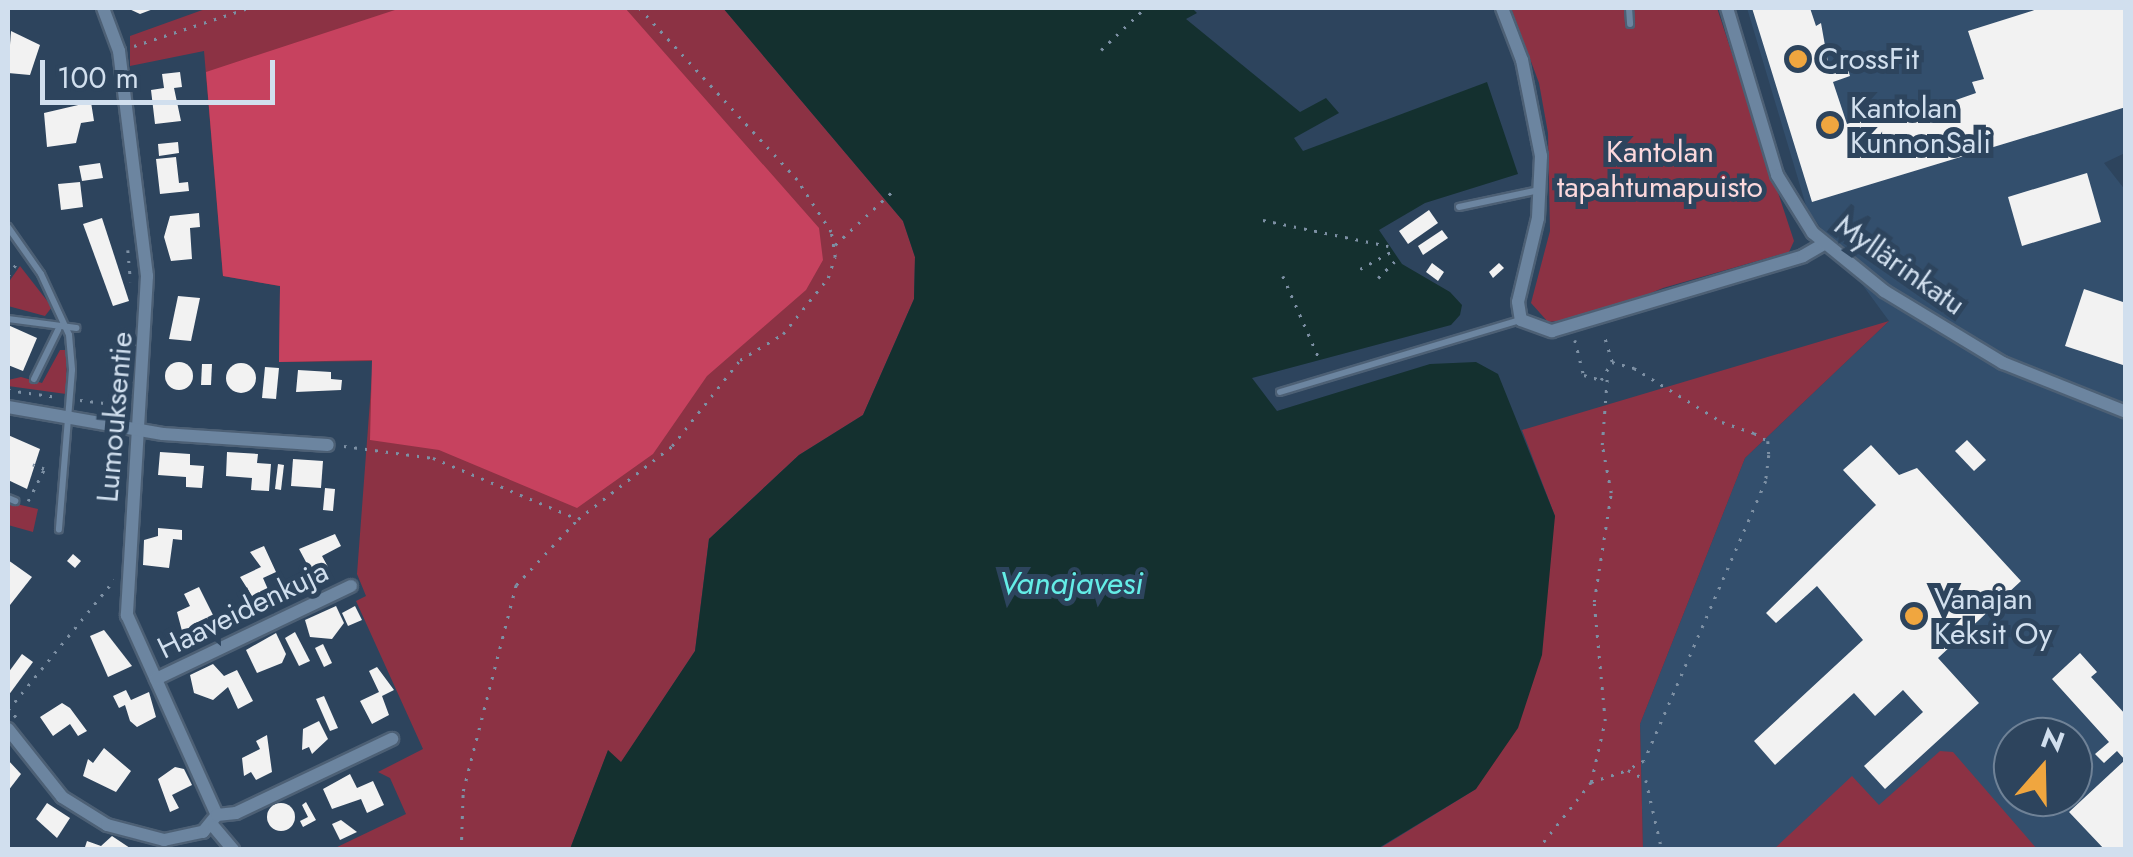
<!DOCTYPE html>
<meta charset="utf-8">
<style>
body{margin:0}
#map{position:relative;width:2133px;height:857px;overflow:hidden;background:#2d445d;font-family:Jost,sans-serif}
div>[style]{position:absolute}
.built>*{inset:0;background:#334f6d}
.green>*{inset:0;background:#8c3244}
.forest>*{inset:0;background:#c7425f}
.water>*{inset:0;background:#14302f}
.building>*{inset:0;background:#f2f2f2}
.round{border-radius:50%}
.path>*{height:2.5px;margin-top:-1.25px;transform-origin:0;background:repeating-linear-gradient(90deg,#7d90a4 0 2.5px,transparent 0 10.5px)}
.roads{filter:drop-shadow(2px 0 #4d6075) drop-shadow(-2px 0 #4d6075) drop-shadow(0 2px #4d6075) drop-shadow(0 -2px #4d6075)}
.lane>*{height:6px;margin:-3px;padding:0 3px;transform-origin:3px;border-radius:3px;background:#6c85a0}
.street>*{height:12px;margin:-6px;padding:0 6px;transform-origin:6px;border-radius:6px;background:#6c85a0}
.dots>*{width:28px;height:28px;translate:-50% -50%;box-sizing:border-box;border:5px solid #2d445d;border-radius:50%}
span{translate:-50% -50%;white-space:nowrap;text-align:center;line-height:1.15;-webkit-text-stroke:10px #2d445d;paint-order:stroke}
.poi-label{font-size:30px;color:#d1dfee}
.left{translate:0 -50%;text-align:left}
.park-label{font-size:30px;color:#fcd8dc}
.street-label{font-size:30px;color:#d1dfee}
.water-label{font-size:32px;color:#64ede7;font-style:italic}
.frame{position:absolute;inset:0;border:10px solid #d1dfee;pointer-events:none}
.north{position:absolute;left:1993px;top:717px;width:100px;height:100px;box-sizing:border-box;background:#2d445d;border:2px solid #6f8297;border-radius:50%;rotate:20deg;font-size:28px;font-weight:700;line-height:40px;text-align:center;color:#d1dfee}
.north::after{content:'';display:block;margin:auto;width:35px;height:45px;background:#f0a63f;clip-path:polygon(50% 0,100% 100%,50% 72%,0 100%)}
.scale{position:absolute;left:40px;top:60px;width:235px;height:45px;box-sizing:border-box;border:5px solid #d1dfee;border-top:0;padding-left:12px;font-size:30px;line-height:35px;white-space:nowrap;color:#d1dfee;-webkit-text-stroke:8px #2d445d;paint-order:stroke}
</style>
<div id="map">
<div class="built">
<div style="clip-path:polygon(evenodd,1747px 8px,2125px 8px,2125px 153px,2104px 163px,2126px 191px,2125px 849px,1643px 849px,1640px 724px,1745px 458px,1889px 321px,1807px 209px,1747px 8px,2013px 737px,2073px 737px,2073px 797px,2013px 797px,2013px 737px)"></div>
</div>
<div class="green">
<div style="clip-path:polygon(208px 8px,723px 8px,903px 221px,915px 257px,914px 299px,863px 415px,799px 455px,709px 539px,695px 651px,621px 763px,608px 751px,570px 849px,333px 849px,406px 814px,390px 778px,378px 772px,423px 749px,356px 601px,366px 596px,357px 574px,373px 361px,279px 362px,280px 286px,223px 276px,204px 51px,130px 66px,130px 36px)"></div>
<div style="clip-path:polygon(1511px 8px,1717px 8px,1794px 241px,1789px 252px,1663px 288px,1593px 317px,1548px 322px,1531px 303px,1550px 231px,1548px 133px,1539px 83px)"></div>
<div style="clip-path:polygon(20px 266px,52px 307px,45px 316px,8px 306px,8px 283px)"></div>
<div style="clip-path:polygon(1889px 321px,1745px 458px,1640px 724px,1643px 849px,1377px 850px,1476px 789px,1555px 516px,1522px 430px)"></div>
<div style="clip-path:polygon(60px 350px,67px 350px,66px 394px,8px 386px,8px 380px,21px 377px,42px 383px)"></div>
<div style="clip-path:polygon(8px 502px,38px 509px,33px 532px,8px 525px)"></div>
<div style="clip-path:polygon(1940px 751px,1953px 752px,2037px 849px,1774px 849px,1852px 776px,1879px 805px)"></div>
</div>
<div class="forest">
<div style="clip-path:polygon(401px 8px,625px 8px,819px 228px,823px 260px,806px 290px,707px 376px,653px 454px,577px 508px,439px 450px,370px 440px,372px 360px,279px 362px,280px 286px,223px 276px,206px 72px)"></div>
</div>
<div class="water">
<div style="clip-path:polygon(723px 8px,1192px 8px,1197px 13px,1186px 19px,1300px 112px,1326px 98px,1339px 113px,1294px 138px,1303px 151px,1487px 82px,1518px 174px,1425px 203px,1379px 230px,1402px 264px,1450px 292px,1462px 305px,1460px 315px,1451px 325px,1252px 378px,1277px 411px,1430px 364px,1476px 362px,1498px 374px,1555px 516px,1542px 655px,1518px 728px,1476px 789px,1377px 849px,570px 849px,608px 750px,621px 762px,695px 651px,709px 539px,799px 455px,863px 415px,914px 299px,915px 257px,903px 221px)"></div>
</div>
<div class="building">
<div style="clip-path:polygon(127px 8px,156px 8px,140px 14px)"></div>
<div style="clip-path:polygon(1752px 8px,1810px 8px,1816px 26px,1821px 23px,1829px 68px,1846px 63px,1850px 76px,1833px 82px,1847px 124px,1929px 97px,1933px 108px,1976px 93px,1972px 82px,1984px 79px,1968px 31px,2041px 8px,2126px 8px,2126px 107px,1812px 202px)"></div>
<div style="clip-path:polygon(11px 31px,40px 45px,30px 75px,8px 73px)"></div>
<div style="clip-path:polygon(180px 72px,182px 87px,174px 88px,181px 121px,155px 124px,151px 90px,164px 88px,162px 74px)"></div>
<div style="clip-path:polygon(91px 102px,94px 121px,81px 123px,76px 143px,47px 147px,44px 113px)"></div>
<div style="clip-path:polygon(178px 142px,179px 153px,159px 156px,158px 144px)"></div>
<div style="clip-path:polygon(176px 157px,179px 183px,188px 182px,189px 191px,160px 194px,156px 159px)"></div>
<div style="clip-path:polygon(100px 163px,103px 178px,82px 181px,79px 166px)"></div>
<div style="clip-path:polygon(2087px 173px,2101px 222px,2022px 246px,2008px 197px)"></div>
<div style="clip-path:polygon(80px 182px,83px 207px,61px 210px,58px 184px)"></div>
<div style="clip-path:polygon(1429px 210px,1438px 223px,1408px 244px,1399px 231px)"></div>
<div style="clip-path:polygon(199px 213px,200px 227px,190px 228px,192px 259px,171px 261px,164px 237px,170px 216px)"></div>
<div style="clip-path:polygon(102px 218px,129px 301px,113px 306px,83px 224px)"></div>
<div style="clip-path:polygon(1442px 230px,1448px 238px,1423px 255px,1418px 246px)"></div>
<div style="clip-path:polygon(1432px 263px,1444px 272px,1438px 281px,1426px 272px)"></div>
<div style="clip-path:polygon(1499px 263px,1504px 268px,1493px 278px,1489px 272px)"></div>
<div style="clip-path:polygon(2084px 289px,2126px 303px,2126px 366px,2065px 346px)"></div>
<div style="clip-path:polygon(178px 296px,200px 298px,191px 341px,169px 339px)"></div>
<div style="clip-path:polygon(8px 325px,37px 338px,23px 371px,8px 365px)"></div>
<div class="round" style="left:165px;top:362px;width:28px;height:28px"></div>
<div class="round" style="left:226px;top:363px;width:30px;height:30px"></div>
<div style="clip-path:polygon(202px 364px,212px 364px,211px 385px,201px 385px)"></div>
<div style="clip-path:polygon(265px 367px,279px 368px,276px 399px,262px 398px)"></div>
<div style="clip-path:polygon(298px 370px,331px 372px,331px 379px,342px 380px,341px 390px,296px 392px)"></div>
<div style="clip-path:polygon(8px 435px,40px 449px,27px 489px,8px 480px)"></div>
<div style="clip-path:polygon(1967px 440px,1986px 460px,1974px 471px,1955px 451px)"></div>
<div style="clip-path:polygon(1871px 445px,1899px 475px,1917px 468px,2021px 581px,1938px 658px,1979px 703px,1885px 789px,1864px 766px,1923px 712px,1903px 690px,1875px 716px,1854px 693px,1775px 765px,1754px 741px,1863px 640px,1817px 586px,1776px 623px,1766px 613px,1876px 505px,1843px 470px)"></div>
<div style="clip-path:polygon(107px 452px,118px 453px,115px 488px,103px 488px)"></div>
<div style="clip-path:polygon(160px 452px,190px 454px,190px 465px,204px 466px,202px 488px,186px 487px,186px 477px,158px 475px)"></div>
<div style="clip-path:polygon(227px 452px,258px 454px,257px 463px,271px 464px,269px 491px,251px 490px,252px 478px,226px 476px)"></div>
<div style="clip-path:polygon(293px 459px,323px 461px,321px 488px,291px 486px)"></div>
<div style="clip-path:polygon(278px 464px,284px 465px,281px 490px,275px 489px)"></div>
<div style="clip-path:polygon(325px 488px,335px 489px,333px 511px,323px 510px)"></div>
<div style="clip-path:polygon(158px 528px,182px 530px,182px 540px,173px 539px,169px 568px,143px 565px,144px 540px,158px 536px)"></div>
<div style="clip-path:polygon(335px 534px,341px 546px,322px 556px,328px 567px,313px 575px,299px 549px)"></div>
<div style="clip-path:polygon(264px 546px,276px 572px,263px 578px,270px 594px,259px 607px,240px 577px,261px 567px,250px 552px)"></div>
<div style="clip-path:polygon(73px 554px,81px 561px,75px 568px,67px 561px)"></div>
<div style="clip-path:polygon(8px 560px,32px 577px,10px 605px,8px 604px)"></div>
<div style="clip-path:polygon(199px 587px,214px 617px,192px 634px,189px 628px,182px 631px,177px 612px,190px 606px,184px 594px)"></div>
<div style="clip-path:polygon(336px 606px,344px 623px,332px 639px,310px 637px,305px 620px)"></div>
<div style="clip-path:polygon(355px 606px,362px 620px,348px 626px,342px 613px)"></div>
<div style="clip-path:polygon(104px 630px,132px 666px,108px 677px,90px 636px)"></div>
<div style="clip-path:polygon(295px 632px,310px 661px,299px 666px,285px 638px)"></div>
<div style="clip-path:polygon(276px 633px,286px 654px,282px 663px,257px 673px,246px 650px)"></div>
<div style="clip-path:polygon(323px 644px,332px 663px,324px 667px,315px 648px)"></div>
<div style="clip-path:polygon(2080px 653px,2097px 672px,2091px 677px,2126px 715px,2126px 850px,2105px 850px,2069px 812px,2125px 760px,2117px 751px,2104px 763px,2095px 754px,2109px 742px,2052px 679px)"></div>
<div style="clip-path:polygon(22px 654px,33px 662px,8px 696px,8px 673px)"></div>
<div style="clip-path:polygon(213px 664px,224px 676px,237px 670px,253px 701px,238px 709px,228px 687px,213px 700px,194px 693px,190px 675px)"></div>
<div style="clip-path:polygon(377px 667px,394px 690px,382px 696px,389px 715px,372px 724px,360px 701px,379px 692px,369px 671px)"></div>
<div style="clip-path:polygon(126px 690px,131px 700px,149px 692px,156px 717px,137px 727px,130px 721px,125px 705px,119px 708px,113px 696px)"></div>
<div style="clip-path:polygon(324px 696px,338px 728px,330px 731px,316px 699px)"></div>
<div style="clip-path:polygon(62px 703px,70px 708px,87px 731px,78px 736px,70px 724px,53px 736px,40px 717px)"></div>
<div style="clip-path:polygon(319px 721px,328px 739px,312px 754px,309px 747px,302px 750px,303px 729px)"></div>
<div style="clip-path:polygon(267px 735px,272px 772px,256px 780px,251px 772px,244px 776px,242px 758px,260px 749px,256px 741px)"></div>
<div style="clip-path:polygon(104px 748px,131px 771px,116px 792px,83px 776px,88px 759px,93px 763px)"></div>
<div style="clip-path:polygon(8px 760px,21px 774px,8px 791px)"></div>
<div style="clip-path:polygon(175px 767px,184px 769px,192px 785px,172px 795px,179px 808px,170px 812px,158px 779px)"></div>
<div style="clip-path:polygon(350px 774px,357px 788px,373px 781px,384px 805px,367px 813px,361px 799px,332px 809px,323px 789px)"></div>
<div style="clip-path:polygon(306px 802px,316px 820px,303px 827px,300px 821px,308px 817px,302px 805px)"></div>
<div class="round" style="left:267px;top:803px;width:28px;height:28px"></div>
<div style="clip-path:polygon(47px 803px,70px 818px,57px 838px,36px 819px)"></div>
<div style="clip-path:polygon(341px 820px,357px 832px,340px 840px,332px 824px)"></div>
<div style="clip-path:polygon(112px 836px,133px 850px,84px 850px,87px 841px,101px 846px)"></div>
</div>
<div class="path">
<div style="left:134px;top:46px;width:120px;rotate:-18.4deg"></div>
<div style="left:1101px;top:50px;width:61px;rotate:-43.7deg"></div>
<div style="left:1263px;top:220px;width:128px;rotate:11.7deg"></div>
<div style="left:835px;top:245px;width:82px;rotate:-43deg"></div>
<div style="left:128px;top:250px;width:32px;rotate:85deg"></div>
<div style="left:1360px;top:269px;width:37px;rotate:-29deg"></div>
<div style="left:8px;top:276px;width:18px;rotate:-56deg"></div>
<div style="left:1283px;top:276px;width:90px;rotate:66.3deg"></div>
<div style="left:1378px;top:278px;width:27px;rotate:-45deg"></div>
<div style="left:1575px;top:340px;width:36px;rotate:76deg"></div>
<div style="left:1584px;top:375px;width:18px;rotate:16deg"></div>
<div style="left:1601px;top:380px;width:21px;rotate:-59deg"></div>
<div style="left:1612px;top:362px;width:30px;rotate:-107deg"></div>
<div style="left:1612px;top:362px;width:23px;rotate:15deg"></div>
<div style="left:1634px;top:368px;width:103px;rotate:31.5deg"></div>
<div style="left:1722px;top:422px;width:34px;rotate:19deg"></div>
<div style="left:1754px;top:433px;width:16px;rotate:30deg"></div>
<div style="left:1768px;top:441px;width:14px;rotate:86deg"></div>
<div style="left:1769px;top:455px;width:26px;rotate:97deg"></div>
<div style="left:1766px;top:481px;width:305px;rotate:113.5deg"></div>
<div style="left:1644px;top:761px;width:18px;rotate:151deg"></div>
<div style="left:8px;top:390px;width:50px;rotate:8deg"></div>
<div style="left:80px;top:400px;width:39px;rotate:7deg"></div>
<div style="left:344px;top:446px;width:90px;rotate:7.7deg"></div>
<div style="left:433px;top:458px;width:157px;rotate:22.8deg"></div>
<div style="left:28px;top:501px;width:36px;rotate:-63deg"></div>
<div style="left:44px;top:469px;width:12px;rotate:-160deg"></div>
<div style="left:8px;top:707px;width:13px;rotate:51deg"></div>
<div style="left:8px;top:710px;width:168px;rotate:-50.8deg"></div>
<div style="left:1591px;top:782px;width:63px;rotate:-77.1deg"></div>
<div style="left:1605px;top:721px;width:120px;rotate:-95.3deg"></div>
<div style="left:1594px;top:602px;width:110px;rotate:-81.1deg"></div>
<div style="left:1611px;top:493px;width:49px;rotate:-100.6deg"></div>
<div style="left:1602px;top:445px;width:67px;rotate:-85.7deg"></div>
<div style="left:461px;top:850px;width:59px;rotate:-88.1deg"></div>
<div style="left:463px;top:791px;width:213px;rotate:-75.6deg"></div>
<div style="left:516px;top:585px;width:91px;rotate:-46.8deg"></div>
<div style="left:578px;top:519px;width:119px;rotate:-37.8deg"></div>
<div style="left:672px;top:446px;width:110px;rotate:-51.7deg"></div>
<div style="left:740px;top:360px;width:50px;rotate:-31.2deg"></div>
<div style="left:783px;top:334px;width:72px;rotate:-51.2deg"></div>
<div style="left:828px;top:278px;width:22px;rotate:-72deg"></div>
<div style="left:835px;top:257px;width:25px;rotate:-99deg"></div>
<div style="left:831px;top:232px;width:62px;rotate:-123.2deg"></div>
<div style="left:797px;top:180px;width:234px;rotate:-132.6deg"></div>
<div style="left:1537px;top:850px;width:87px;rotate:-51.5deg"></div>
<div style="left:1591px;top:782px;width:39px;rotate:-18deg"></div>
<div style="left:1628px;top:770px;width:21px;rotate:29deg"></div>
<div style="left:1646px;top:780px;width:72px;rotate:77.1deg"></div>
</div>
<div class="roads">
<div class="lane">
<div style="left:1629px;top:8px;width:16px;rotate:86deg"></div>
<div style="left:1459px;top:207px;width:82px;rotate:-12deg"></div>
<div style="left:8px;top:227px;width:57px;rotate:54.9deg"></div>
<div style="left:41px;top:274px;width:67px;rotate:65.3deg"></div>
<div style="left:69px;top:335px;width:35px;rotate:85deg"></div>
<div style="left:72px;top:370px;width:160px;rotate:94.7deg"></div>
<div style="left:8px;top:319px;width:69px;rotate:7.5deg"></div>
<div style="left:34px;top:379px;width:55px;rotate:-63.9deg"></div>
<div style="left:1280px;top:392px;width:251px;rotate:-16.7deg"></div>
<div style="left:8px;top:498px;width:8px;rotate:23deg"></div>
</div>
<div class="street">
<div style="left:103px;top:8px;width:46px;rotate:69.6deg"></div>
<div style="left:119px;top:51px;width:227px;rotate:82.9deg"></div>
<div style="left:147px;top:276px;width:340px;rotate:93.4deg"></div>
<div style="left:127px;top:615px;width:219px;rotate:65.8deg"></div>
<div style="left:1502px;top:8px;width:56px;rotate:69deg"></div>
<div style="left:1522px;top:60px;width:98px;rotate:78.8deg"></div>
<div style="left:1541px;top:156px;width:62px;rotate:92.8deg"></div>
<div style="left:1538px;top:218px;width:86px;rotate:103.4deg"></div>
<div style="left:1518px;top:302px;width:18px;rotate:81deg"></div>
<div style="left:1521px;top:320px;width:33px;rotate:20deg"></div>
<div style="left:1552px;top:331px;width:262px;rotate:-16.6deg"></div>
<div style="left:1803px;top:256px;width:24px;rotate:-30deg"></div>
<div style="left:1727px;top:8px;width:174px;rotate:73.3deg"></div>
<div style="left:1777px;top:175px;width:68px;rotate:58.2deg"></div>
<div style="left:1813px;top:233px;width:92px;rotate:39.2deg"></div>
<div style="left:1884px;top:291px;width:139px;rotate:31.2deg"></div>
<div style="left:2003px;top:363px;width:132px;rotate:21.7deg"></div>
<div style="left:8px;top:407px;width:157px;rotate:9.9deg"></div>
<div style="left:163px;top:434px;width:165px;rotate:3.8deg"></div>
<div style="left:156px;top:679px;width:216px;rotate:-25.5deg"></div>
<div style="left:8px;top:729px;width:87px;rotate:51.5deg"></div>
<div style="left:62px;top:797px;width:53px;rotate:31.9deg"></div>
<div style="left:107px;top:825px;width:59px;rotate:14.7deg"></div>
<div style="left:164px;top:840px;width:40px;rotate:-12deg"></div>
<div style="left:203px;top:832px;width:22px;rotate:-51deg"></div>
<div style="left:217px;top:815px;width:19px;rotate:-6deg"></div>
<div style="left:236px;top:813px;width:173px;rotate:-25.4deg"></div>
<div style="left:214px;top:827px;width:30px;rotate:50deg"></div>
</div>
</div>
<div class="dots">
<div style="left:1798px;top:59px;background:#f0a63f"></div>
<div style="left:1830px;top:125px;background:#f0a63f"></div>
<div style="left:1914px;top:616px;background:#f0a63f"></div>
</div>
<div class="poi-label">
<span class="left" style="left:1818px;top:59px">CrossFit</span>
<span class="left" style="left:1850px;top:125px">Kantolan<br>KunnonSali</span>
<span class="left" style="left:1934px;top:616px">Vanajan<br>Keksit Oy</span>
</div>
<div class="park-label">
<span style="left:1660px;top:169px">Kantolan<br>tapahtumapuisto</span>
</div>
<div class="street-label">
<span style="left:1900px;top:265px;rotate:35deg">Myllärinkatu</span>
<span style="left:115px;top:417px;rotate:-85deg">Lumouksentie</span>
<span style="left:243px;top:610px;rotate:-26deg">Haaveidenkuja</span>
</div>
<div class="water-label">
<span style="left:1071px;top:583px">Vanajavesi</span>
</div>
<div class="frame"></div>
<div class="north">N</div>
<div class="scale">100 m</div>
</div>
